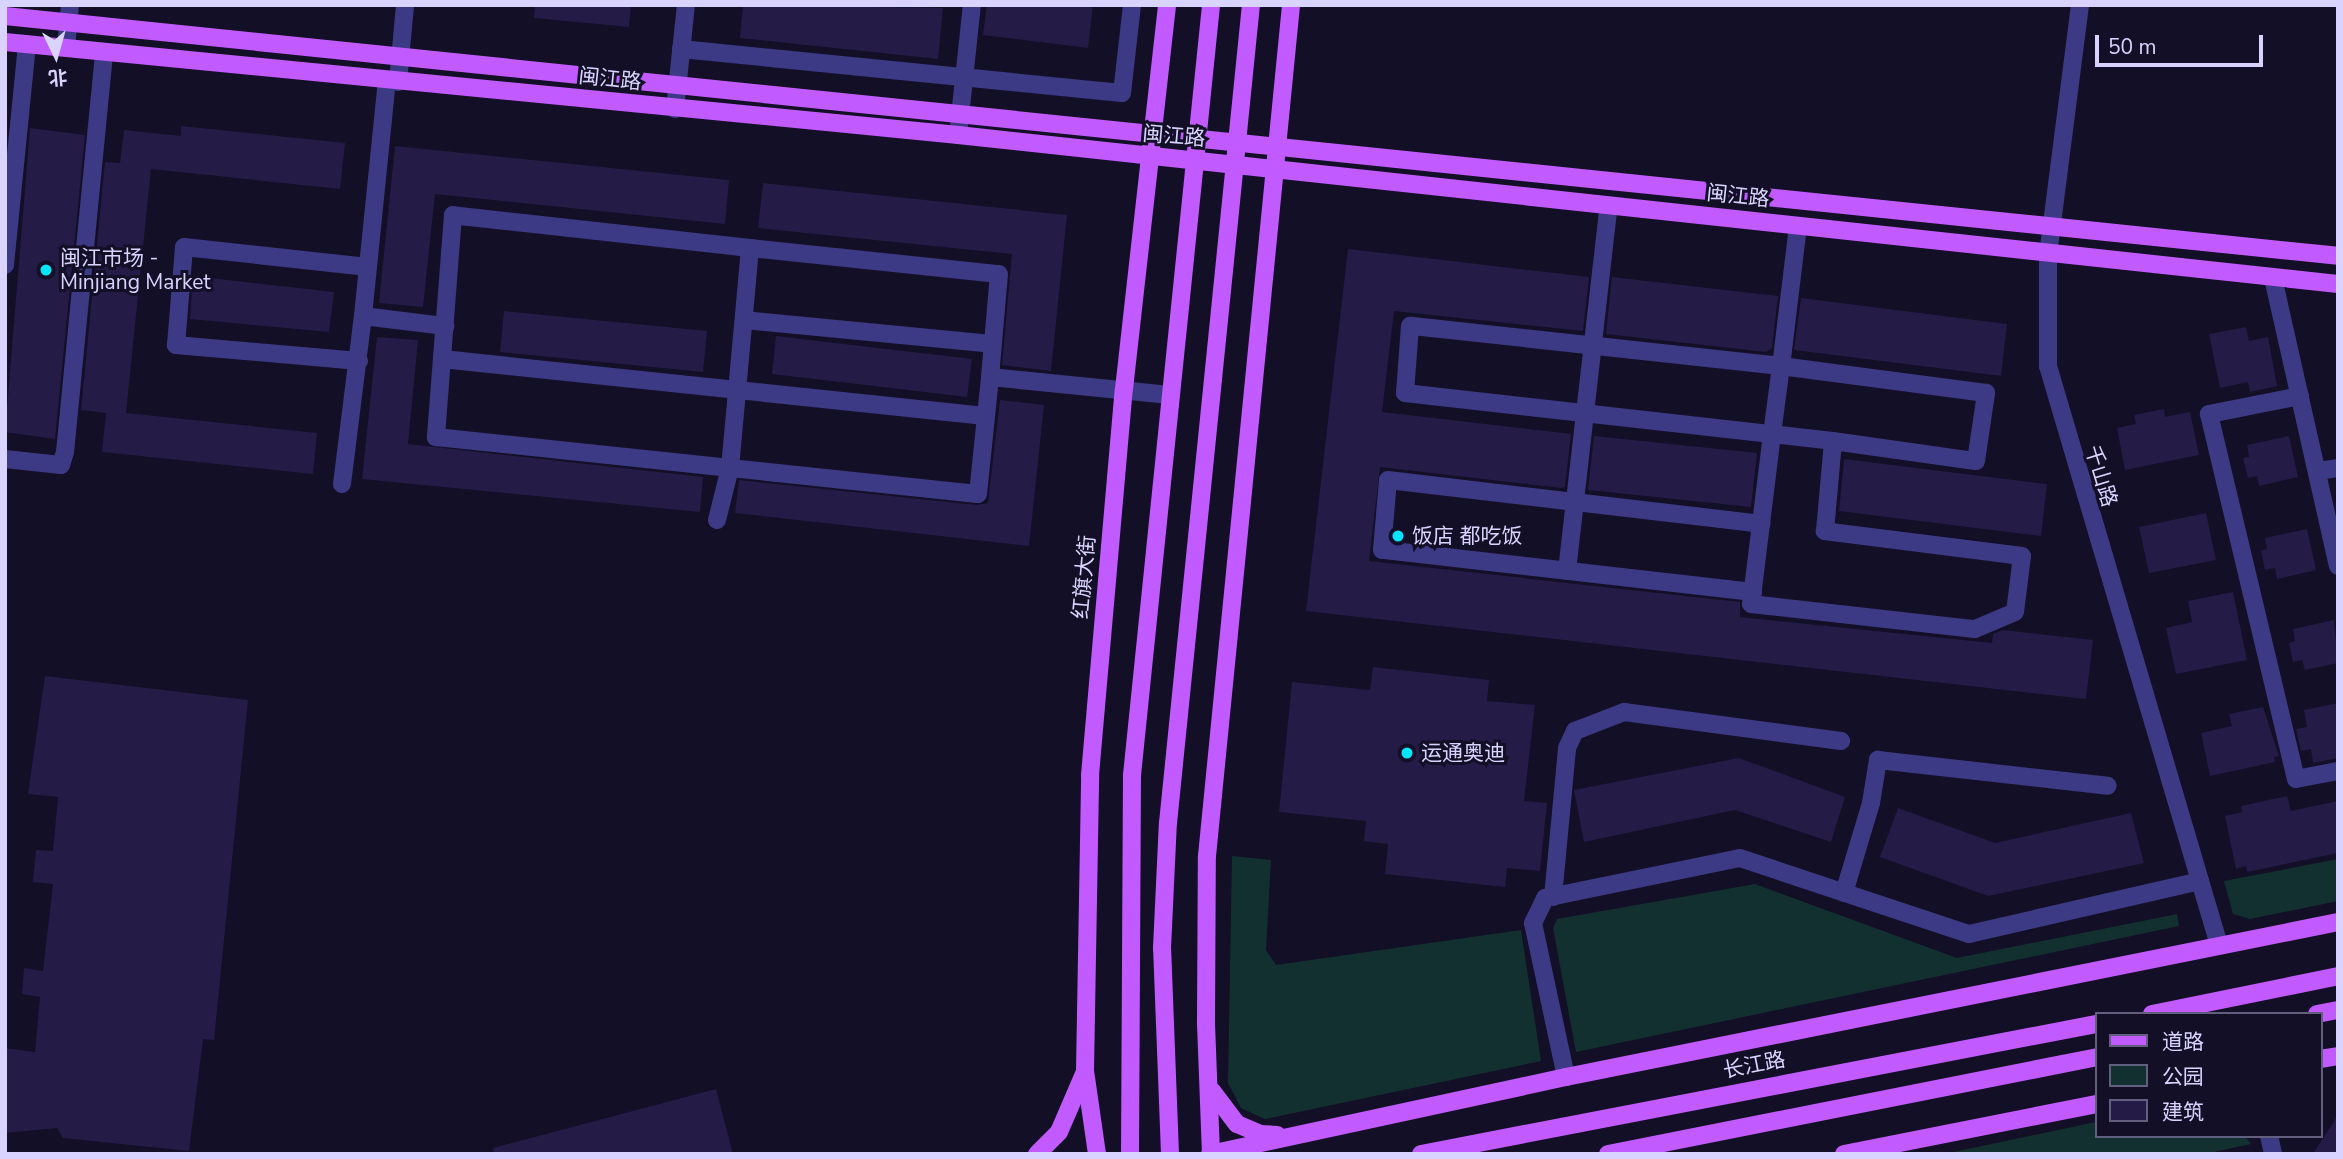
<!DOCTYPE html>
<meta charset="utf-8">
<style>
body{margin:0}
#map{position:relative;width:2343px;height:1159px;overflow:hidden;background:#130f26;font-family:"Nunito Sans","Noto Sans SC",sans-serif}
div>[style]{position:absolute}
.green>*{inset:0;background:#12302f}
.building>*{inset:0;background:#241b47}
.minor>*{height:18px;margin:-9px;padding:0 9px;transform-origin:9px;border-radius:9px;background:#3d3a85}
.major>*{height:18px;margin:-9px;padding:0 9px;transform-origin:9px;border-radius:9px;background:#c25bff}
.dots>*{width:19px;height:19px;translate:-50% -50%;box-sizing:border-box;border:4px solid #130f26;border-radius:50%}
span{translate:-50% -50%;white-space:nowrap;text-align:center;line-height:1.15;-webkit-text-stroke:6px #130f26;paint-order:stroke}
.street-label{font-size:21px;color:#d9d4ff}
.poi-label{font-size:21px;color:#d9d4ff}
.left{translate:0 -50%;text-align:left}
.frame{position:absolute;inset:0;border:7px solid #d9d4ff;pointer-events:none}
.legend{position:absolute;left:2095px;top:1012px;width:228px;height:126px;box-sizing:border-box;background:#130f26;border:2px solid #625e7d;margin:0;padding:9px 12px;list-style:none;font-size:21px;color:#d9d4ff}
.legend li{display:flex;align-items:center;gap:14px;height:35px}
.legend b{width:35px;border:2px solid #625e7d}
.north{position:absolute;left:21px;top:21px;width:70px;height:70px;-webkit-text-stroke:5px #130f26;paint-order:stroke;rotate:175deg;font-size:19px;font-weight:700;line-height:28px;text-align:center;color:#d9d4ff}
.north::after{content:'';display:block;margin:auto;width:24px;height:32px;background:#d9d4ff;clip-path:polygon(50% 0,100% 100%,50% 72%,0 100%)}
.scale{position:absolute;left:2095px;top:35px;width:168px;height:32px;box-sizing:border-box;border:4px solid #d9d4ff;border-top:0;padding-left:9px;font-size:21px;line-height:24px;white-space:nowrap;color:#d9d4ff;-webkit-text-stroke:5px #130f26;paint-order:stroke}
</style>
<div id="map">
<div class="green">
<div style="clip-path:polygon(1232px 856px,1271px 860px,1266px 950px,1276px 965px,1521px 930px,1541px 1061px,1265px 1119px,1241px 1108px,1228px 1083px)"></div>
<div style="clip-path:polygon(2338px 859px,2338px 901px,2250px 919px,2233px 914px,2224px 881px)"></div>
<div style="clip-path:polygon(1755px 884px,1957px 958px,2177px 914px,2179px 926px,1576px 1052px,1553px 928px,1557px 919px)"></div>
<div style="clip-path:polygon(2096px 1122px,2096px 1136px,2245px 1136px,2251px 1144px,2205px 1154px,1944px 1154px)"></div>
</div>
<div class="building">
<div style="clip-path:polygon(535px 5px,631px 5px,629px 27px,534px 18px)"></div>
<div style="clip-path:polygon(743px 5px,943px 8px,938px 59px,740px 38px)"></div>
<div style="clip-path:polygon(987px 5px,1093px 5px,1088px 48px,983px 35px)"></div>
<div style="clip-path:polygon(181px 126px,345px 143px,340px 189px,151px 169px,126px 413px,317px 433px,313px 474px,102px 452px,106px 413px,81px 410px,105px 162px,120px 163px,124px 130px,181px 136px)"></div>
<div style="clip-path:polygon(30px 128px,85px 135px,55px 439px,5px 432px)"></div>
<div style="clip-path:polygon(395px 146px,729px 180px,725px 224px,435px 194px,423px 307px,379px 303px)"></div>
<div style="clip-path:polygon(763px 183px,1067px 215px,1051px 371px,1002px 365px,1012px 254px,758px 228px)"></div>
<div style="clip-path:polygon(1348px 249px,1589px 277px,1583px 331px,1394px 311px,1382px 412px,1571px 434px,1565px 487px,1561px 488px,1380px 467px,1369px 561px,1740px 602px,1740px 617px,1992px 643px,1993px 634px,2003px 630px,2093px 640px,2086px 699px,1306px 611px)"></div>
<div style="clip-path:polygon(193px 276px,334px 292px,329px 332px,190px 319px)"></div>
<div style="clip-path:polygon(1612px 277px,1778px 296px,1772px 348px,1766px 352px,1606px 334px)"></div>
<div style="clip-path:polygon(1801px 298px,2007px 324px,2001px 376px,1794px 350px)"></div>
<div style="clip-path:polygon(504px 311px,707px 331px,703px 372px,500px 352px)"></div>
<div style="clip-path:polygon(2246px 327px,2249px 341px,2268px 337px,2277px 386px,2250px 392px,2248px 382px,2220px 388px,2209px 334px)"></div>
<div style="clip-path:polygon(776px 336px,972px 359px,967px 397px,772px 374px)"></div>
<div style="clip-path:polygon(377px 337px,418px 340px,408px 444px,703px 477px,700px 512px,362px 479px)"></div>
<div style="clip-path:polygon(1000px 400px,1044px 405px,1029px 546px,735px 513px,739px 480px,977px 505px,988px 503px)"></div>
<div style="clip-path:polygon(2164px 409px,2165px 417px,2190px 412px,2199px 455px,2125px 470px,2117px 428px,2136px 424px,2134px 415px)"></div>
<div style="clip-path:polygon(1594px 436px,1757px 453px,1751px 507px,1588px 490px)"></div>
<div style="clip-path:polygon(2289px 436px,2298px 477px,2259px 486px,2257px 476px,2248px 478px,2243px 458px,2249px 457px,2247px 445px)"></div>
<div style="clip-path:polygon(1844px 459px,2047px 484px,2041px 536px,1839px 511px)"></div>
<div style="clip-path:polygon(2206px 513px,2216px 560px,2149px 573px,2139px 527px)"></div>
<div style="clip-path:polygon(2307px 529px,2316px 570px,2277px 579px,2275px 568px,2265px 570px,2261px 551px,2267px 549px,2265px 538px)"></div>
<div style="clip-path:polygon(2233px 592px,2247px 660px,2176px 674px,2166px 628px,2192px 622px,2188px 601px)"></div>
<div style="clip-path:polygon(2334px 620px,2338px 663px,2305px 670px,2302px 660px,2293px 662px,2289px 643px,2295px 641px,2293px 629px)"></div>
<div style="clip-path:polygon(1373px 667px,1489px 680px,1487px 701px,1535px 705px,1524px 801px,1547px 803px,1540px 871px,1507px 868px,1505px 887px,1385px 874px,1388px 844px,1364px 841px,1366px 821px,1279px 812px,1292px 682px,1370px 690px)"></div>
<div style="clip-path:polygon(45px 676px,248px 700px,214px 1040px,203px 1039px,189px 1151px,63px 1138px,57px 1128px,5px 1133px,5px 1048px,35px 1052px,40px 997px,22px 994px,24px 968px,43px 971px,53px 884px,33px 882px,36px 850px,53px 851px,58px 797px,28px 794px)"></div>
<div style="clip-path:polygon(2338px 703px,2338px 758px,2313px 763px,2311px 749px,2301px 751px,2296px 729px,2307px 727px,2304px 710px)"></div>
<div style="clip-path:polygon(2263px 707px,2279px 756px,2274px 757px,2275px 762px,2210px 776px,2201px 733px,2232px 726px,2229px 714px)"></div>
<div style="clip-path:polygon(1739px 758px,1845px 797px,1831px 842px,1735px 810px,1584px 842px,1574px 790px)"></div>
<div style="clip-path:polygon(2287px 796px,2291px 811px,2338px 801px,2338px 853px,2247px 872px,2246px 866px,2236px 869px,2225px 816px,2242px 812px,2241px 806px)"></div>
<div style="clip-path:polygon(1898px 808px,1995px 843px,2131px 813px,2144px 863px,1988px 896px,1880px 857px)"></div>
<div style="clip-path:polygon(716px 1089px,733px 1154px,494px 1154px,493px 1148px)"></div>
<div style="clip-path:polygon(2338px 1115px,2338px 1154px,2313px 1154px)"></div>
</div>
<div class="minor">
<div style="left:2080px;top:5px;width:251px;rotate:97.3deg"></div>
<div style="left:2048px;top:254px;width:112px;rotate:90deg"></div>
<div style="left:2048px;top:366px;width:604px;rotate:73.55deg"></div>
<div style="left:66px;top:48px;width:43px;rotate:-84.7deg"></div>
<div style="left:681px;top:49px;width:443px;rotate:5.7deg"></div>
<div style="left:1122px;top:93px;width:89px;rotate:-83.5deg"></div>
<div style="left:398px;top:82px;width:77px;rotate:-84.8deg"></div>
<div style="left:675px;top:109px;width:105px;rotate:-84deg"></div>
<div style="left:958px;top:135px;width:131px;rotate:-83.9deg"></div>
<div style="left:1798px;top:226px;width:141px;rotate:96.9deg"></div>
<div style="left:1781px;top:366px;width:69px;rotate:97.5deg"></div>
<div style="left:1772px;top:434px;width:171px;rotate:97deg"></div>
<div style="left:1751px;top:604px;width:225px;rotate:6.4deg"></div>
<div style="left:1975px;top:629px;width:43px;rotate:-23deg"></div>
<div style="left:2015px;top:612px;width:56px;rotate:-82.9deg"></div>
<div style="left:2022px;top:556px;width:199px;rotate:-172.8deg"></div>
<div style="left:1825px;top:531px;width:90px;rotate:-84.9deg"></div>
<div style="left:1833px;top:441px;width:144px;rotate:8deg"></div>
<div style="left:1976px;top:461px;width:69px;rotate:-81.6deg"></div>
<div style="left:1986px;top:393px;width:207px;rotate:-172.5deg"></div>
<div style="left:1781px;top:366px;width:373px;rotate:-173.8deg"></div>
<div style="left:1410px;top:326px;width:67px;rotate:94.3deg"></div>
<div style="left:1405px;top:393px;width:369px;rotate:6.4deg"></div>
<div style="left:1772px;top:434px;width:61px;rotate:6.5deg"></div>
<div style="left:750px;top:248px;width:299px;rotate:-173.7deg"></div>
<div style="left:453px;top:215px;width:223px;rotate:94.4deg"></div>
<div style="left:436px;top:437px;width:296px;rotate:6deg"></div>
<div style="left:730px;top:468px;width:221px;rotate:-84.8deg"></div>
<div style="left:750px;top:248px;width:250px;rotate:6deg"></div>
<div style="left:999px;top:274px;width:103px;rotate:95deg"></div>
<div style="left:5px;top:265px;width:222px;rotate:-84.3deg"></div>
<div style="left:2273px;top:278px;width:295px;rotate:77.3deg"></div>
<div style="left:363px;top:316px;width:236px;rotate:-84.2deg"></div>
<div style="left:744px;top:320px;width:249px;rotate:5.5deg"></div>
<div style="left:442px;top:359px;width:546px;rotate:5.99deg"></div>
<div style="left:359px;top:361px;width:184px;rotate:-175deg"></div>
<div style="left:176px;top:345px;width:98px;rotate:-85.3deg"></div>
<div style="left:184px;top:247px;width:185px;rotate:6.2deg"></div>
<div style="left:2300px;top:396px;width:93px;rotate:168.8deg"></div>
<div style="left:2209px;top:414px;width:375px;rotate:76.6deg"></div>
<div style="left:2296px;top:779px;width:43px;rotate:-10.8deg"></div>
<div style="left:5px;top:459px;width:56px;rotate:6.1deg"></div>
<div style="left:61px;top:465px;width:14px;rotate:-73deg"></div>
<div style="left:65px;top:452px;width:402px;rotate:-84.4deg"></div>
<div style="left:2317px;top:471px;width:21px;rotate:-8deg"></div>
<div style="left:342px;top:484px;width:169px;rotate:-82.9deg"></div>
<div style="left:363px;top:316px;width:83px;rotate:7deg"></div>
<div style="left:717px;top:520px;width:54px;rotate:-76deg"></div>
<div style="left:730px;top:468px;width:249px;rotate:6deg"></div>
<div style="left:978px;top:494px;width:118px;rotate:-84.1deg"></div>
<div style="left:990px;top:377px;width:181px;rotate:5.7deg"></div>
<div style="left:1567px;top:571px;width:368px;rotate:-83.5deg"></div>
<div style="left:1753px;top:592px;width:373px;rotate:-173.5deg"></div>
<div style="left:1382px;top:550px;width:70px;rotate:-85.1deg"></div>
<div style="left:1388px;top:480px;width:376px;rotate:6.7deg"></div>
<div style="left:1844px;top:893px;width:94px;rotate:-73.3deg"></div>
<div style="left:1871px;top:803px;width:44px;rotate:-80.8deg"></div>
<div style="left:1878px;top:760px;width:231px;rotate:6.4deg"></div>
<div style="left:1553px;top:897px;width:150px;rotate:-84.6deg"></div>
<div style="left:1567px;top:748px;width:19px;rotate:-65deg"></div>
<div style="left:1575px;top:731px;width:53px;rotate:-21.2deg"></div>
<div style="left:1624px;top:712px;width:219px;rotate:7.6deg"></div>
<div style="left:1566px;top:1077px;width:157px;rotate:-102.1deg"></div>
<div style="left:1533px;top:923px;width:28px;rotate:-64deg"></div>
<div style="left:1545px;top:898px;width:199px;rotate:-11.6deg"></div>
<div style="left:1740px;top:858px;width:241px;rotate:18.4deg"></div>
<div style="left:1969px;top:934px;width:237px;rotate:-12.9deg"></div>
<div style="left:2269px;top:1136px;width:18px;rotate:77deg"></div>
</div>
<div class="major">
<div style="left:5px;top:16px;width:2345px;rotate:5.87deg"></div>
<div style="left:5px;top:42px;width:958px;rotate:5.57deg"></div>
<div style="left:958px;top:135px;width:1388px;rotate:6.16deg"></div>
<div style="left:2152px;top:1014px;width:190px;rotate:-11.5deg"></div>
<div style="left:2317px;top:1014px;width:21px;rotate:-11deg"></div>
<div style="left:2320px;top:1059px;width:18px;rotate:-9deg"></div>
<div style="left:1212px;top:1091px;width:41px;rotate:52.9deg"></div>
<div style="left:1237px;top:1124px;width:25px;rotate:23deg"></div>
<div style="left:1260px;top:1134px;width:17px;rotate:3deg"></div>
<div style="left:1037px;top:1154px;width:31px;rotate:-45deg"></div>
<div style="left:1059px;top:1132px;width:63px;rotate:-66.7deg"></div>
<div style="left:1097px;top:1154px;width:84px;rotate:-98.2deg"></div>
<div style="left:1085px;top:1071px;width:296px;rotate:-89deg"></div>
<div style="left:1090px;top:775px;width:387px;rotate:-85deg"></div>
<div style="left:1124px;top:389px;width:386px;rotate:-83.6deg"></div>
<div style="left:1130px;top:1154px;width:379px;rotate:-89.7deg"></div>
<div style="left:1132px;top:775px;width:774px;rotate:-84.14deg"></div>
<div style="left:1170px;top:1154px;width:206px;rotate:-92.2deg"></div>
<div style="left:1162px;top:948px;width:125px;rotate:-87.3deg"></div>
<div style="left:1168px;top:823px;width:822px;rotate:-84.21deg"></div>
<div style="left:1210px;top:1154px;width:364px;rotate:-12.2deg"></div>
<div style="left:1566px;top:1077px;width:787px;rotate:-11.35deg"></div>
<div style="left:1211px;top:1154px;width:133px;rotate:-92.2deg"></div>
<div style="left:1206px;top:1021px;width:165px;rotate:-89.7deg"></div>
<div style="left:1207px;top:856px;width:855px;rotate:-84.36deg"></div>
<div style="left:1421px;top:1154px;width:687px;rotate:-10.9deg"></div>
<div style="left:1608px;top:1154px;width:498px;rotate:-11.2deg"></div>
<div style="left:1844px;top:1154px;width:257px;rotate:-11.2deg"></div>
</div>
<div class="dots">
<div style="left:46px;top:270px;background:#00e5ff"></div>
<div style="left:1398px;top:536px;background:#00e5ff"></div>
<div style="left:1407px;top:753px;background:#00e5ff"></div>
</div>
<div class="street-label">
<span style="left:610px;top:79px;rotate:6deg">闽江路</span>
<span style="left:1174px;top:136px;rotate:5deg">闽江路</span>
<span style="left:1738px;top:196px;rotate:6deg">闽江路</span>
<span style="left:2101px;top:476px;rotate:73deg">千山路</span>
<span style="left:1084px;top:577px;rotate:-85deg">红旗大街</span>
<span style="left:1754px;top:1065px;rotate:-11deg">长江路</span>
</div>
<div class="poi-label">
<span class="left" style="left:60px;top:270px">闽江市场 -<br>Minjiang Market</span>
<span class="left" style="left:1412px;top:536px">饭店 都吃饭</span>
<span class="left" style="left:1421px;top:753px">运通奥迪</span>
</div>
<div class="frame"></div>
<ul class="legend">
<li><b style="height:9px;background:#c25bff"></b>道路</li>
<li><b style="height:19px;background:#12302f"></b>公园</li>
<li><b style="height:19px;background:#241b47"></b>建筑</li>
</ul>
<div class="north">北</div>
<div class="scale">50 m</div>
</div>
